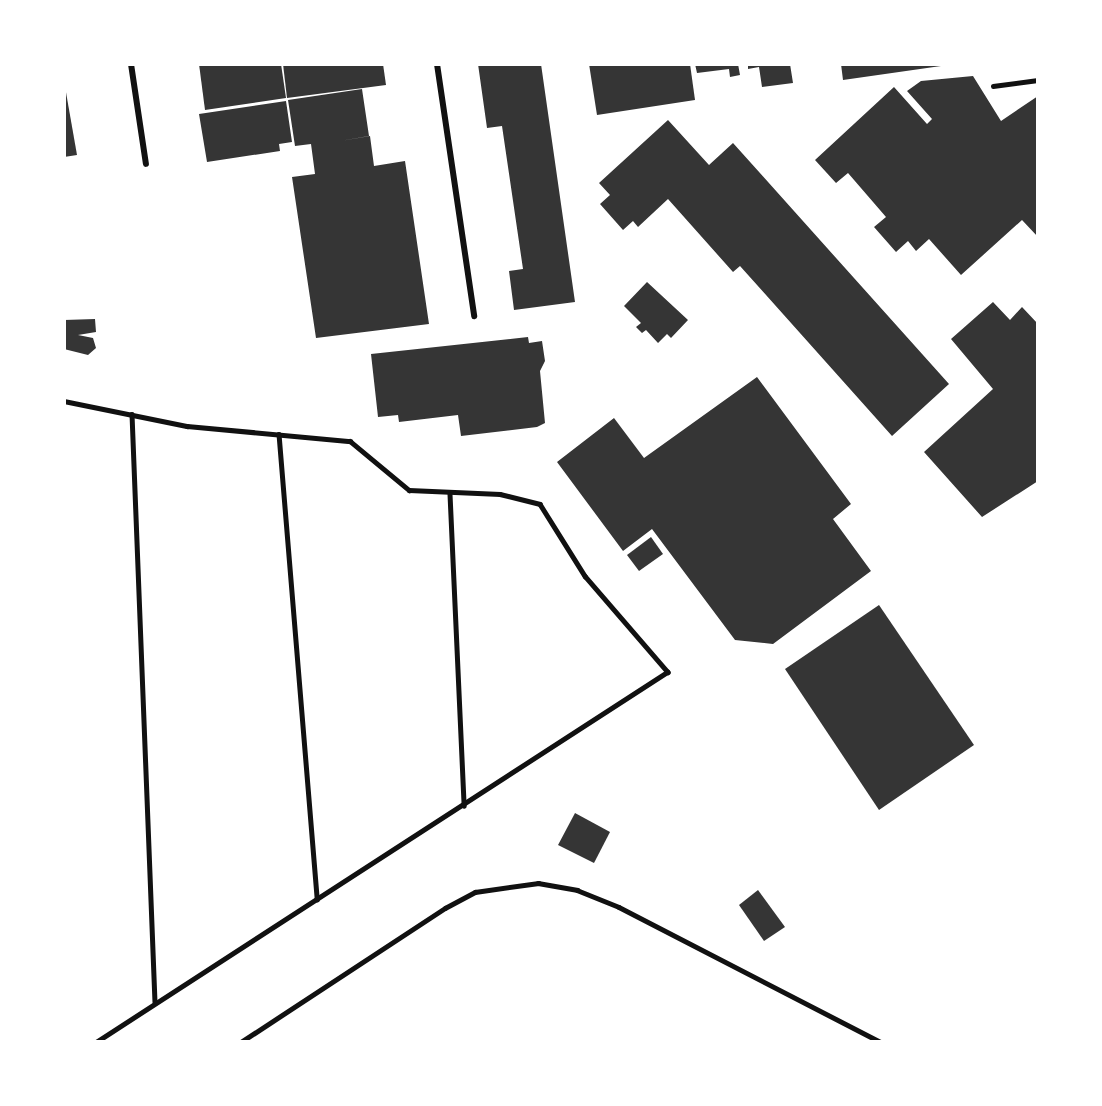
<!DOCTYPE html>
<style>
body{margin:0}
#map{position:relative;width:1102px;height:1106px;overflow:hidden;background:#fff;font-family:"Roboto Condensed",sans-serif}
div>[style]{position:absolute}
.building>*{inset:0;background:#353535}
.service>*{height:4.5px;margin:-2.25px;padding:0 2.25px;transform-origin:2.25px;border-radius:2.25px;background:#111}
.minor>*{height:6px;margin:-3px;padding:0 3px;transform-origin:3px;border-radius:3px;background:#111}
span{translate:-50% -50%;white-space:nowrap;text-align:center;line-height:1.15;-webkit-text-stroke:6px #fff;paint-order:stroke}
.frame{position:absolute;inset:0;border:66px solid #fff;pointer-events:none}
</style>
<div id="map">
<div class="building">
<div style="clip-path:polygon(199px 64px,281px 64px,286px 98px,205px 110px)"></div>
<div style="clip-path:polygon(283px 64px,383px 64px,386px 85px,287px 98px)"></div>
<div style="clip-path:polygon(478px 64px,541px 64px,575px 302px,514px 310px,509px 271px,523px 269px,502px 126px,487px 128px)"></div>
<div style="clip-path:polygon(589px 64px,690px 64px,695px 100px,597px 115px)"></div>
<div style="clip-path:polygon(695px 64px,738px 64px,740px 75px,730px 77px,729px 69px,697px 73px)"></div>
<div style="clip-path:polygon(748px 64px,790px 64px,793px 83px,762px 87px,759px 67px,748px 69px)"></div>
<div style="clip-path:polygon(841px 64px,941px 64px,941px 66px,843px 80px)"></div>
<div style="clip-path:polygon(973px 76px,1001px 121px,1038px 96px,1038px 237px,1022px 220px,961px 275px,929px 239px,916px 251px,908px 241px,896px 252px,874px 227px,886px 217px,848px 173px,836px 183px,815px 160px,894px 87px,927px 124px,932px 119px,907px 91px,921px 81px)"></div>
<div style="clip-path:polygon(64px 81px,77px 155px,64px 157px)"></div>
<div style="clip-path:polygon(362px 89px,369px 136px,340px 141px,370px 136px,374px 166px,405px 161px,429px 324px,316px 338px,292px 177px,315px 174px,311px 144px,295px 146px,288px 100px)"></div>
<div style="clip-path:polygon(286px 101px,292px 142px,279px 144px,280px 151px,207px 162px,199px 114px)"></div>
<div style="clip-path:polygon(668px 120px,709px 165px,733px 143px,949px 384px,892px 436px,740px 266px,733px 272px,668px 199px,638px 227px,633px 221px,623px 230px,600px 204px,610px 195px,599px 183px)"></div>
<div style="clip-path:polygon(647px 282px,688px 320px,671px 338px,667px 334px,658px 343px,646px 330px,642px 333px,636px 327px,641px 323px,624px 306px)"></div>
<div style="clip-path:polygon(993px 302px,1010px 320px,1022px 307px,1038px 324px,1038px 481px,982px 517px,924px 452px,993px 389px,951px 339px)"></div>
<div style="clip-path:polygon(95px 319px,96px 332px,78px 335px,93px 338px,96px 348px,88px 355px,64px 349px,64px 320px)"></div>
<div style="clip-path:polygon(528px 337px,529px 343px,542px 341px,545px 361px,540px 371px,545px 423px,537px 427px,461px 436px,458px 415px,399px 422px,398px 415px,378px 417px,371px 354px)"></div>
<div style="clip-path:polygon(757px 377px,851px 504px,833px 519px,871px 571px,773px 644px,735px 640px,652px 529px,623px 551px,557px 462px,614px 418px,644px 458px)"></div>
<div style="clip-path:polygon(651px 537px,663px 554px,639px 571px,627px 555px)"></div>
<div style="clip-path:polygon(879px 605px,974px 745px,879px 810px,785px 669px)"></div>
<div style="clip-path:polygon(575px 813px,610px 832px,594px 863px,558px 845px)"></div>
<div style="clip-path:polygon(758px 890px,785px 927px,764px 941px,739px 905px)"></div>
</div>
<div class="service">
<div style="left:993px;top:86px;width:45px;rotate:-7.6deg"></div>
<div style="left:64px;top:401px;width:126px;rotate:11.5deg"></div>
<div style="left:187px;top:426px;width:164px;rotate:5.3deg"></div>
<div style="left:350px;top:441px;width:77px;rotate:39.7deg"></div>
<div style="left:409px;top:490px;width:91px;rotate:2.5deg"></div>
<div style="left:500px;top:494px;width:41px;rotate:14deg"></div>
<div style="left:540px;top:504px;width:85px;rotate:58deg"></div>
<div style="left:585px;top:576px;width:127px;rotate:49.2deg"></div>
<div style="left:668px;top:672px;width:680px;rotate:147.06deg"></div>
<div style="left:132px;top:414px;width:588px;rotate:87.76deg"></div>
<div style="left:279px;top:434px;width:467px;rotate:85.3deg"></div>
<div style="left:450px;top:494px;width:312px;rotate:87.4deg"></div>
<div style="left:241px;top:1042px;width:244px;rotate:-33.3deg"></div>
<div style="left:445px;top:908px;width:34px;rotate:-28deg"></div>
<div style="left:475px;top:892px;width:64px;rotate:-8.1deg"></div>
<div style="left:538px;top:883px;width:40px;rotate:10deg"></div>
<div style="left:577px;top:890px;width:45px;rotate:22deg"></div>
<div style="left:619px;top:907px;width:295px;rotate:27.3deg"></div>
</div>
<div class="minor">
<div style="left:131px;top:64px;width:101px;rotate:81.5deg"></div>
<div style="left:437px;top:64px;width:255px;rotate:81.6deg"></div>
</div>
<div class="frame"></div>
</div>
